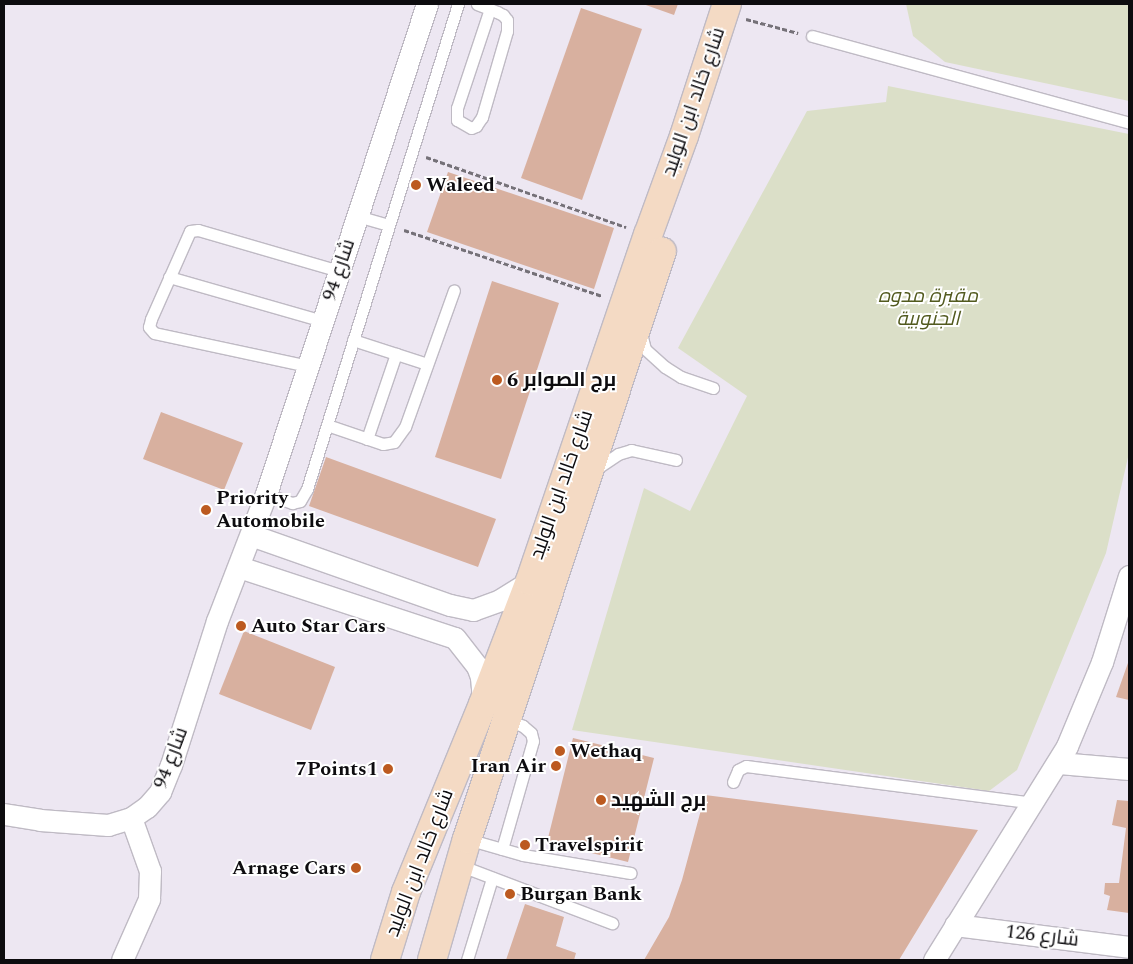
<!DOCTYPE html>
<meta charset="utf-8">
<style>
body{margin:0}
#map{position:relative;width:1133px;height:964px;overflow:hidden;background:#ede7f2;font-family:Spectral,Cairo,serif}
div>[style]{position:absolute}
.green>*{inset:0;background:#dbdfc8}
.building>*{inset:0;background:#d8b09f}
.path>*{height:3px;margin-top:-1.5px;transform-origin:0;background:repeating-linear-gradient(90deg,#757178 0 5px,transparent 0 7.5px)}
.roads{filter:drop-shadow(1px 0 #bfbac4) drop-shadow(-1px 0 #bfbac4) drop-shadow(0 1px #bfbac4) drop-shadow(0 -1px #bfbac4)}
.service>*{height:11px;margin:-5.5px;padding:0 5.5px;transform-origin:5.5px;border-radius:5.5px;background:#fff}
.minor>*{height:21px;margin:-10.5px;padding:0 10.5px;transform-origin:10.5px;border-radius:10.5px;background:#fff}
.secondary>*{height:28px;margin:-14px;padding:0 14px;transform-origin:14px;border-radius:14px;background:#f4dac4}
.dots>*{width:14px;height:14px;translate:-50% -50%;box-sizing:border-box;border:2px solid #fff;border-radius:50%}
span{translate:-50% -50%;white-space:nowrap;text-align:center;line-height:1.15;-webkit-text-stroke:4px #fff;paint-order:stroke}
.street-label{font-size:20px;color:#0d0c0f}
.poi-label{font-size:20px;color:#0d0c0f;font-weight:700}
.left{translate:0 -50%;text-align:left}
.right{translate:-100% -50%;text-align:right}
.park-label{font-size:20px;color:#525a1f;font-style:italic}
.frame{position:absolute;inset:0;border:5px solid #0d0c0f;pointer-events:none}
</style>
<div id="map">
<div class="green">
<div style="clip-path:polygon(906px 4px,1129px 4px,1129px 101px,945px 62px,913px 36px)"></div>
<div style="clip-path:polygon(888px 86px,1129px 134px,1129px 453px,1106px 553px,1017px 770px,989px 791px,572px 730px,644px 488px,690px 511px,747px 396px,678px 348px,807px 111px,886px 102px)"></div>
</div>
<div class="building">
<div style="clip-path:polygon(643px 4px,678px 4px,674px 15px)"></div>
<div style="clip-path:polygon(581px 8px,642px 29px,582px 200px,521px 178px)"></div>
<div style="clip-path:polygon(448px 172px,614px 228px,594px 289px,427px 232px)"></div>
<div style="clip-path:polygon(492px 281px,559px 303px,501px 479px,435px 457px)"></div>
<div style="clip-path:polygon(161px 412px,243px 443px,224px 490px,143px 459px)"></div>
<div style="clip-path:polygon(326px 457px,496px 519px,478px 567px,309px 506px)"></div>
<div style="clip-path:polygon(244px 631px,335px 667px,311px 730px,219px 694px)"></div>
<div style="clip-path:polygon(1129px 660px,1129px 700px,1116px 697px)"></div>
<div style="clip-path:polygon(573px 738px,654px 758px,628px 862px,547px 842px)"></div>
<div style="clip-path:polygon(705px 795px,978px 830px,899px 960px,644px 960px,669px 917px,682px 880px)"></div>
<div style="clip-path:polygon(1117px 800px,1129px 801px,1129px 913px,1107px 910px,1110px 896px,1104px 894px,1105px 883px,1119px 883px,1126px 828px,1112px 825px)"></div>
<div style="clip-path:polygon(525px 904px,564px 917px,556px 946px,576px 953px,574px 960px,506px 960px)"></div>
</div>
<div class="path">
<div style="left:746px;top:19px;width:54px;rotate:15.1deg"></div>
<div style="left:426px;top:157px;width:212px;rotate:19.3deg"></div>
<div style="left:404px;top:230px;width:209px;rotate:18.4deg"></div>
</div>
<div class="roads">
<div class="service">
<div style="left:477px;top:4px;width:14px;rotate:21deg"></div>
<div style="left:490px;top:9px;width:8px;rotate:23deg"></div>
<div style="left:497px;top:12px;width:7px;rotate:27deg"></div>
<div style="left:503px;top:15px;width:6px;rotate:51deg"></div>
<div style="left:507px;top:20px;width:11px;rotate:90deg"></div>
<div style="left:507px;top:31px;width:90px;rotate:106.2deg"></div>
<div style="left:482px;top:117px;width:11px;rotate:124deg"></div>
<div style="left:476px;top:126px;width:5px;rotate:158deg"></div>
<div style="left:471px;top:128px;width:16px;rotate:-150deg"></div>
<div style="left:457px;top:120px;width:12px;rotate:-90deg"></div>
<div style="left:457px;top:108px;width:104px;rotate:-71.6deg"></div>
<div style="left:812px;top:36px;width:329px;rotate:15.3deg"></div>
<div style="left:357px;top:216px;width:32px;rotate:16deg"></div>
<div style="left:169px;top:277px;width:159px;rotate:16deg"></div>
<div style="left:641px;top:333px;width:16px;rotate:76deg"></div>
<div style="left:645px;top:349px;width:27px;rotate:42deg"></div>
<div style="left:665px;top:367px;width:19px;rotate:32deg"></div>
<div style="left:681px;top:377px;width:34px;rotate:19deg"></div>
<div style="left:353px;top:340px;width:78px;rotate:18deg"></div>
<div style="left:308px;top:366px;width:157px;rotate:-167.9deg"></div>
<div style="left:154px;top:333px;width:8px;rotate:-130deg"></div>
<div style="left:149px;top:327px;width:8px;rotate:-76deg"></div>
<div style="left:151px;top:319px;width:96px;rotate:-66.1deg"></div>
<div style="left:190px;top:231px;width:8px;rotate:-7deg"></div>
<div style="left:198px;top:230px;width:147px;rotate:16.2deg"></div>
<div style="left:327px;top:425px;width:59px;rotate:18.7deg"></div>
<div style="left:383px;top:444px;width:11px;rotate:-10deg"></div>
<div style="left:394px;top:442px;width:19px;rotate:-54deg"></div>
<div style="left:405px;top:427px;width:145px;rotate:-70.3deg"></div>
<div style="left:367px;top:439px;width:90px;rotate:-71.2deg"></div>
<div style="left:596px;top:469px;width:27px;rotate:-34deg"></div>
<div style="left:618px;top:454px;width:14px;rotate:-17deg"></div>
<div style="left:631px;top:450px;width:46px;rotate:12.5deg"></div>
<div style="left:266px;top:494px;width:28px;rotate:19deg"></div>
<div style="left:292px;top:503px;width:8px;rotate:-14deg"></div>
<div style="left:300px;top:501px;width:14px;rotate:-60deg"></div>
<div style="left:307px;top:489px;width:508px;rotate:-72.71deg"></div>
<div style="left:733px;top:782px;width:13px;rotate:-67deg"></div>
<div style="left:738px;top:770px;width:9px;rotate:-27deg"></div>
<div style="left:746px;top:766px;width:290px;rotate:7.3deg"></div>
<div style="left:467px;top:839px;width:58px;rotate:15.9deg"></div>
<div style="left:523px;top:855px;width:109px;rotate:9.5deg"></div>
<div style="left:502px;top:849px;width:112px;rotate:-74deg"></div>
<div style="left:533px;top:741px;width:8px;rotate:-104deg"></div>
<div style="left:531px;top:733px;width:11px;rotate:-139deg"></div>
<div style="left:523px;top:726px;width:17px;rotate:-159deg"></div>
<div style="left:459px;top:865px;width:164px;rotate:20.8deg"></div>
<div style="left:467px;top:960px;width:86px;rotate:-73deg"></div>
</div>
<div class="minor">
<div style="left:251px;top:535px;width:211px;rotate:19.4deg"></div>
<div style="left:450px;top:605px;width:24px;rotate:12deg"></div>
<div style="left:473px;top:610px;width:29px;rotate:-20deg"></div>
<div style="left:500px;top:600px;width:36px;rotate:-32deg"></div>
<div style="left:239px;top:567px;width:227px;rotate:18.2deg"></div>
<div style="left:455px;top:638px;width:36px;rotate:52deg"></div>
<div style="left:477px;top:666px;width:12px;rotate:70deg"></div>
<div style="left:481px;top:677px;width:25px;rotate:85deg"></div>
<div style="left:1059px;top:763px;width:70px;rotate:4.9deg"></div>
<div style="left:4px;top:814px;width:36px;rotate:9deg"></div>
<div style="left:40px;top:820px;width:68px;rotate:4.2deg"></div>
<div style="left:108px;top:825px;width:24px;rotate:-17deg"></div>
<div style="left:131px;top:818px;width:19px;rotate:-35deg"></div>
<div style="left:147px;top:807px;width:20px;rotate:-49deg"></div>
<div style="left:160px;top:792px;width:29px;rotate:-68deg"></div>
<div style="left:171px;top:765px;width:151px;rotate:-72.3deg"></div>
<div style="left:217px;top:621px;width:136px;rotate:-68.9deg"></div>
<div style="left:266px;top:494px;width:516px;rotate:-71.81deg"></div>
<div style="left:955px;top:925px;width:175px;rotate:7.2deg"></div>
<div style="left:122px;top:960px;width:67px;rotate:-66.1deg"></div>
<div style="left:149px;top:899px;width:28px;rotate:-88deg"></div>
<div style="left:150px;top:871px;width:56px;rotate:-109.7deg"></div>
<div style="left:934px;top:960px;width:252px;rotate:-58.1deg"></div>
<div style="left:1067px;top:746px;width:91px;rotate:-67.4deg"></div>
<div style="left:1102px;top:662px;width:90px;rotate:-72.6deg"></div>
</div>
<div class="secondary">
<div style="left:385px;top:960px;width:71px;rotate:-72.8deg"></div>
<div style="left:406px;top:892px;width:203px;rotate:-67.7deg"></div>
<div style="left:483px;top:704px;width:132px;rotate:-69.1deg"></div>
<div style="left:530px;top:581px;width:366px;rotate:-71.2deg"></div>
<div style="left:648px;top:235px;width:105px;rotate:-70deg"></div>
<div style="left:684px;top:136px;width:139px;rotate:-72deg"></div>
<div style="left:432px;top:960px;width:126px;rotate:-73.9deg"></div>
<div style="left:467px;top:839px;width:619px;rotate:-71.65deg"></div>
</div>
</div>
<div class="dots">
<div style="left:416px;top:185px;background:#bc5a20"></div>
<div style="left:497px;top:380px;background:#bc5a20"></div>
<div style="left:206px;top:510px;background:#bc5a20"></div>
<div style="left:241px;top:626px;background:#bc5a20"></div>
<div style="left:560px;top:751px;background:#bc5a20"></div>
<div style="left:556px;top:766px;background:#bc5a20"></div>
<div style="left:388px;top:769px;background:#bc5a20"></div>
<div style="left:601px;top:800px;background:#bc5a20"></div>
<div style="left:525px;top:845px;background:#bc5a20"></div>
<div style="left:356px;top:868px;background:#bc5a20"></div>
<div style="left:510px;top:894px;background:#bc5a20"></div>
</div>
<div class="street-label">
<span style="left:694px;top:102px;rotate:-71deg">شارع خالد ابن الوليد</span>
<span style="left:339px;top:270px;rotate:-71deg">شارع 94</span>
<span style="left:562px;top:485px;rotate:-71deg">شارع خالد ابن الوليد</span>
<span style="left:171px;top:758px;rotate:-69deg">شارع 94</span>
<span style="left:420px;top:863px;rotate:-69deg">شارع خالد ابن الوليد</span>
<span style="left:1042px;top:936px;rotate:7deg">شارع 126</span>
</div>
<div class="poi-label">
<span class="left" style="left:426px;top:185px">Waleed</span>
<span class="left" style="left:507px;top:380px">برج الصوابر 6</span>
<span class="left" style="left:216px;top:510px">Priority<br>Automobile</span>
<span class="left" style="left:251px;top:626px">Auto Star Cars</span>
<span class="left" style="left:570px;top:751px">Wethaq</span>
<span class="right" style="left:546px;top:766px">Iran Air</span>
<span class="right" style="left:378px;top:769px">7Points1</span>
<span class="left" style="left:611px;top:800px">برج الشهيد</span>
<span class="left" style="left:535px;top:845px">Travelspirit</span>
<span class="right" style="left:346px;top:868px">Arnage Cars</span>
<span class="left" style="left:520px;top:894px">Burgan Bank</span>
</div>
<div class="park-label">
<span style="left:928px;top:308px">مقبرة مدوه<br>الجنوبية</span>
</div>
<div class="frame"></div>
</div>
